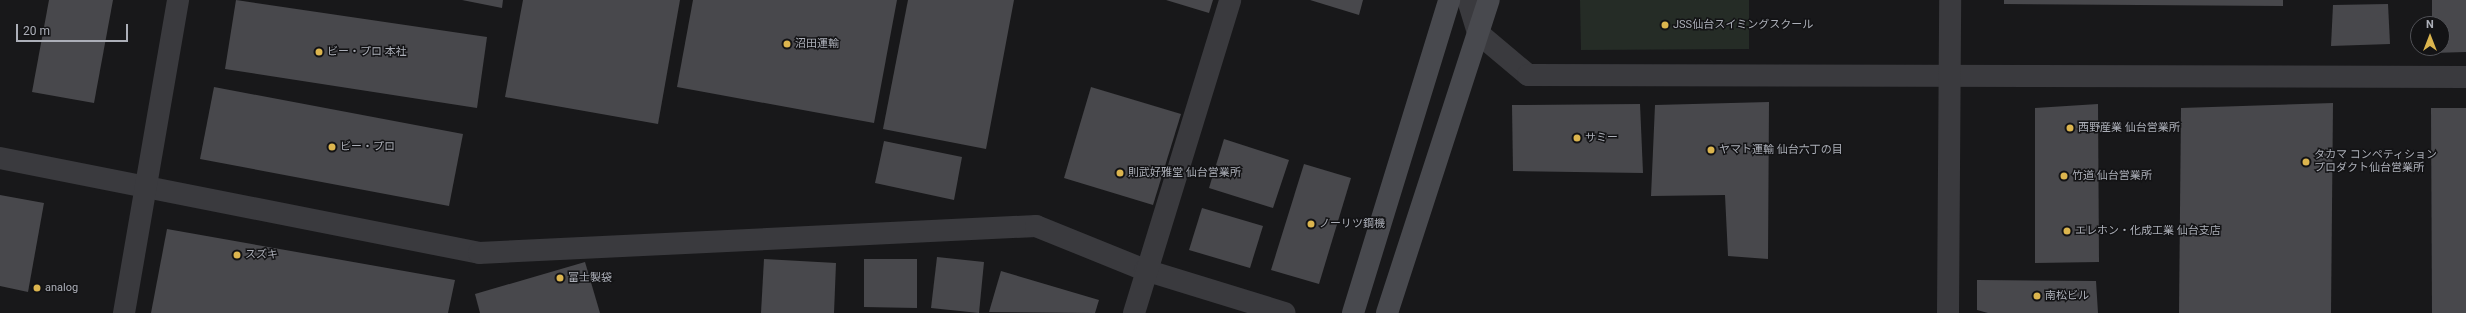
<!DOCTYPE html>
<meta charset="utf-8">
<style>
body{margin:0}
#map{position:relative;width:2466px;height:313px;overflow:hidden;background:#18181a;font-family:Roboto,"Noto Sans JP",sans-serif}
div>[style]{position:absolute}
.green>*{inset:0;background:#252c26}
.building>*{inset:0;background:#48484c}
.street>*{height:22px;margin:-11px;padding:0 11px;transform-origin:11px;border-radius:11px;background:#3a3a3e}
.secondary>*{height:22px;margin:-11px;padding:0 11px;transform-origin:11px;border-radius:11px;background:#48494e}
.dots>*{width:11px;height:11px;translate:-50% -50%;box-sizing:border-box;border:2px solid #131315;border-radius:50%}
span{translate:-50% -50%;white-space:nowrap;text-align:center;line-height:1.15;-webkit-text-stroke:3px #131315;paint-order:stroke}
.poi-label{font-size:11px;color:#acafb8}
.left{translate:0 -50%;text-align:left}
.north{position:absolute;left:2410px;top:16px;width:40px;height:40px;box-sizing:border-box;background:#131315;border:1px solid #505156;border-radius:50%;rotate:0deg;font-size:11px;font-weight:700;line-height:16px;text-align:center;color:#acafb8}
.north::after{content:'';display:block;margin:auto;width:14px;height:18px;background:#dcb54e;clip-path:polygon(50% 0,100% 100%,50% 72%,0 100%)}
.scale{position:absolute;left:16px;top:24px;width:112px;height:18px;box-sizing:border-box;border:2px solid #acafb8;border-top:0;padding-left:5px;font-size:12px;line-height:14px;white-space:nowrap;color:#acafb8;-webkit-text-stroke:3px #131315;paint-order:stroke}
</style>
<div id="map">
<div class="green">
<div style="clip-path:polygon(1580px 0,1749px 0,1749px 49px,1581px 50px)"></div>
</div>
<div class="building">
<div style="clip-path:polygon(49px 0,113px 0,94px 103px,32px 92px)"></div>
<div style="clip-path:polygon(236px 0,487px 37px,477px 108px,225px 69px)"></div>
<div style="clip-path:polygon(462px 0,503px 0,502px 8px)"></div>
<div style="clip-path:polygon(523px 0,680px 0,658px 124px,505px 97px)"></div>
<div style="clip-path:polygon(693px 0,897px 0,874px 123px,677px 87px)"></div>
<div style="clip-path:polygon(908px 0,1014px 0,986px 149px,883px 129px)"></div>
<div style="clip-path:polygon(1166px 0,1213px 0,1209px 13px)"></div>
<div style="clip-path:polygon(1310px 0,1363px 0,1359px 15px)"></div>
<div style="clip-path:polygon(2004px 0,2283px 0,2283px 6px,2004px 4px)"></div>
<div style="clip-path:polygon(2432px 0,2466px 0,2466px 52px,2432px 53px,2432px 48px,2442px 48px,2442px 24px,2432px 24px)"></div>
<div style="clip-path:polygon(2388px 4px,2390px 44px,2331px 46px,2333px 5px)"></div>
<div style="clip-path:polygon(214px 87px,463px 134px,449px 206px,200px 159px)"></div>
<div style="clip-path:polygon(1091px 87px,1181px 114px,1153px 205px,1064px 178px)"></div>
<div style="clip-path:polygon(1769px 102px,1768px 259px,1728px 256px,1725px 195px,1651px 196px,1655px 105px)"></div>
<div style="clip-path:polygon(2333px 103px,2331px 313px,2179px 313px,2181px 108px)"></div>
<div style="clip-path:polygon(1640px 104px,1643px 173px,1513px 171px,1512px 105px)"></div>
<div style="clip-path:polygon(2098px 104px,2099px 262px,2035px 263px,2035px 108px)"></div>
<div style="clip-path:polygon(2431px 108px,2466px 108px,2466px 313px,2432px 313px)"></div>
<div style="clip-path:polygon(1224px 139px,1289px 160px,1273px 208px,1209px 188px)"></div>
<div style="clip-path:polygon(884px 141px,962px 157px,954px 200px,875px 183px)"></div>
<div style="clip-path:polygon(1304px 164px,1351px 178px,1319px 284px,1271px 270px)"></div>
<div style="clip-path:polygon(0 195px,44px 203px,28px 292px,0 286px)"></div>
<div style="clip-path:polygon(1202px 208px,1263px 226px,1250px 268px,1189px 250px)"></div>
<div style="clip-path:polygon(167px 229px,455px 280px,448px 313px,151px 313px)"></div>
<div style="clip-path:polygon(937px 257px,984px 262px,979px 313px,931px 308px)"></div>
<div style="clip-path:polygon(764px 259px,836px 263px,834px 313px,761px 313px)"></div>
<div style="clip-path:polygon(864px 259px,917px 259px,917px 308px,864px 307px)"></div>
<div style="clip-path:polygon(585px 262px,600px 313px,480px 313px,475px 294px)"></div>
<div style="clip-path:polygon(1001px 271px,1099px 300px,1095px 313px,989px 312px)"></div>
<div style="clip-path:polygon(1977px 280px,2096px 281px,2098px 313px,1988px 313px,1977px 310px)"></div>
</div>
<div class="street">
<div style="left:1468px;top:0;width:34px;rotate:73deg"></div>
<div style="left:1478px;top:33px;width:65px;rotate:40deg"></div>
<div style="left:1528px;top:75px;width:938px;rotate:0.12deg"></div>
<div style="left:0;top:158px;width:488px;rotate:11.2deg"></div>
<div style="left:479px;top:253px;width:558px;rotate:-2.78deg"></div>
<div style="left:1036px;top:226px;width:118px;rotate:22deg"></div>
<div style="left:1145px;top:270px;width:146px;rotate:17.1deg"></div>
<div style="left:124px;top:313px;width:318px;rotate:-80.2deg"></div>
<div style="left:1134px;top:313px;width:327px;rotate:-72.9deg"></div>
<div style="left:1948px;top:313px;width:313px;rotate:-89.6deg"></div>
</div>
<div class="secondary">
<div style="left:1353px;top:313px;width:327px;rotate:-72.9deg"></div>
<div style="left:1387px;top:313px;width:329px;rotate:-72deg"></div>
</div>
<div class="dots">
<div style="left:1665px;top:25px;background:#dcb54e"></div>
<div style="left:787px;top:44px;background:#dcb54e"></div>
<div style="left:319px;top:52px;background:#dcb54e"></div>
<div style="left:2070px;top:128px;background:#dcb54e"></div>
<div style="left:1577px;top:138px;background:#dcb54e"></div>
<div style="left:332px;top:147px;background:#dcb54e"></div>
<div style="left:1711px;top:150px;background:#dcb54e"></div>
<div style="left:2306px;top:162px;background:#dcb54e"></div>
<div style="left:1120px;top:173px;background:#dcb54e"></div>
<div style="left:2064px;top:176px;background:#dcb54e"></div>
<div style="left:1311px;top:224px;background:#dcb54e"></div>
<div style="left:2067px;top:231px;background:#dcb54e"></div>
<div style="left:237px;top:255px;background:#dcb54e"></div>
<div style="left:560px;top:278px;background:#dcb54e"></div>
<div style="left:37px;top:288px;background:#dcb54e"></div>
<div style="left:2037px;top:296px;background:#dcb54e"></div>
</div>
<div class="poi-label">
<span class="left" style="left:1673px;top:25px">JSS仙台スイミングスクール</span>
<span class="left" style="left:795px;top:44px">沼田運輸</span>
<span class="left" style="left:327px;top:52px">ビー・プロ 本社</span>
<span class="left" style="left:2078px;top:128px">西野産業 仙台営業所</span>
<span class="left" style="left:1585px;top:138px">サミー</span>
<span class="left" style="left:340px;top:147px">ビー・プロ</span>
<span class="left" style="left:1719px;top:150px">ヤマト運輸 仙台六丁の目</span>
<span class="left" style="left:2314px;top:162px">タカマ コンペティション<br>プロダクト仙台営業所</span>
<span class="left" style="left:1128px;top:173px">則武好雅堂 仙台営業所</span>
<span class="left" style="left:2072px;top:176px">竹道 仙台営業所</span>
<span class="left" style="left:1319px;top:224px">ノーリツ鋼機</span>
<span class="left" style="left:2075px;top:231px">エレホン・化成工業 仙台支店</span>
<span class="left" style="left:245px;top:255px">スズキ</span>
<span class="left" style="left:568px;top:278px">富士製袋</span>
<span class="left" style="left:45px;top:288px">analog</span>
<span class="left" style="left:2045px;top:296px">南松ビル</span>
</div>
<div class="north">N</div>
<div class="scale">20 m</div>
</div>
